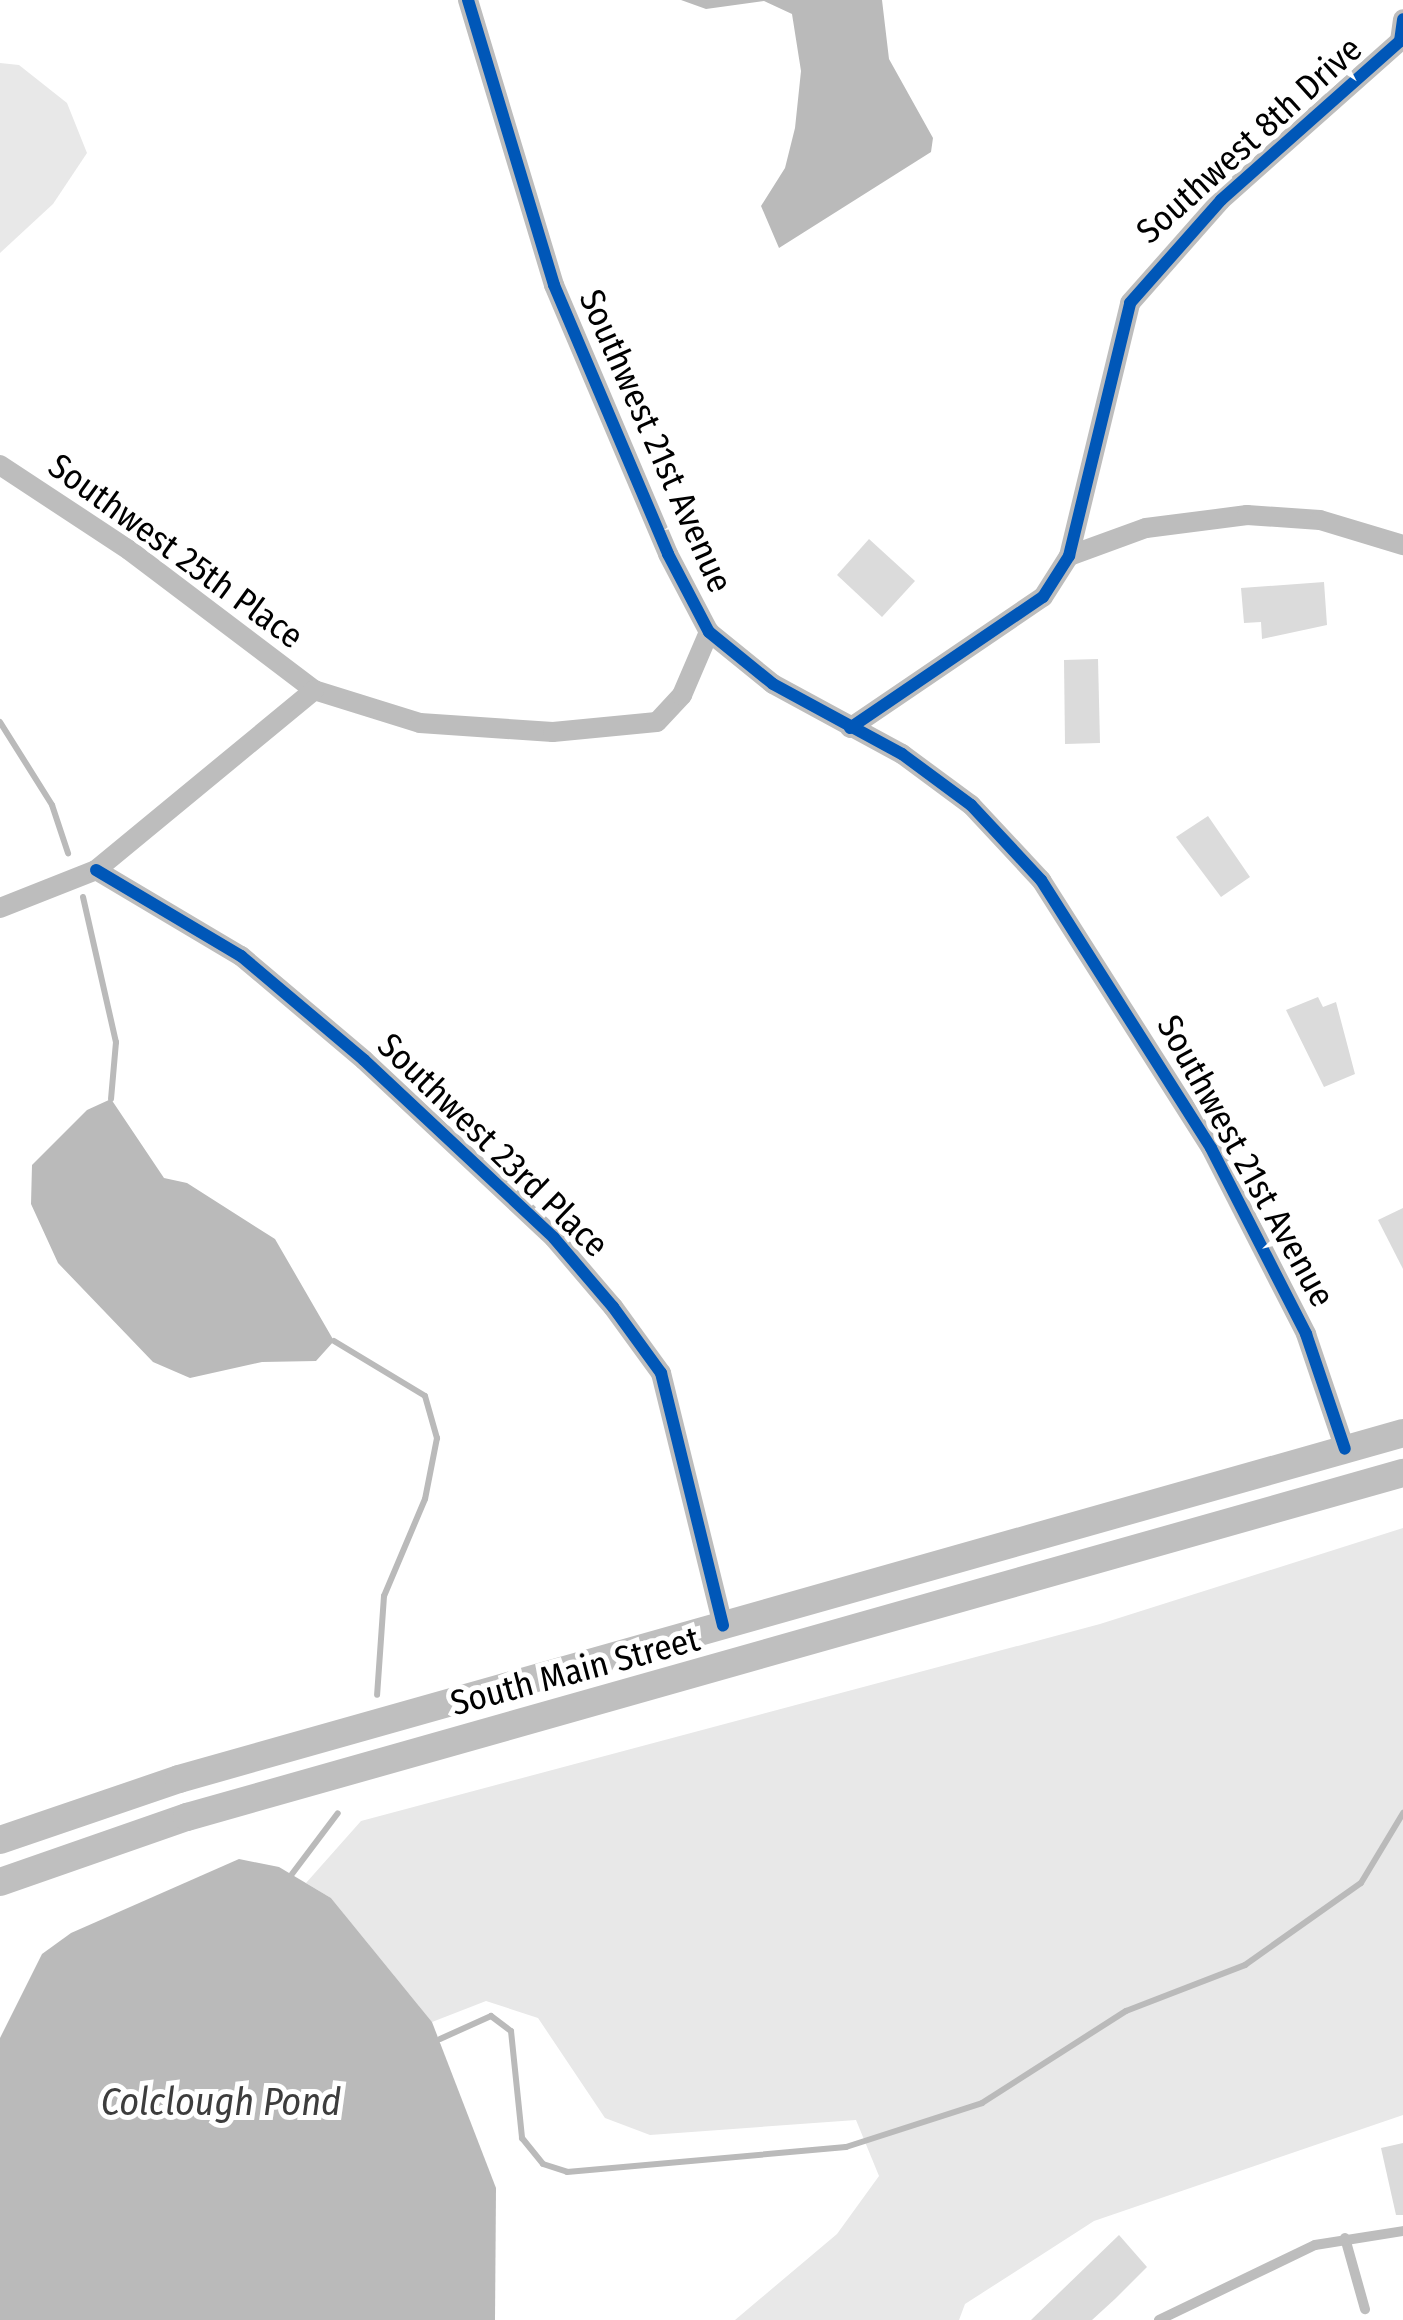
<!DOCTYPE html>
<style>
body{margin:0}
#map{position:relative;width:1403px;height:2320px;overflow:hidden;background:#fff;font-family:"Fira Sans Condensed",sans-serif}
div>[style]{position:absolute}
.green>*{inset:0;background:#e8e8e8}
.water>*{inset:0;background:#bababa}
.stream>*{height:6px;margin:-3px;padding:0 3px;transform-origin:3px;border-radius:3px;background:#bababa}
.building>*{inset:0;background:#dbdbdb}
.service>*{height:10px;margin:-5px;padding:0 5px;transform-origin:5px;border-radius:5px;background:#bdbdbd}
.minor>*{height:20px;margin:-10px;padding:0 10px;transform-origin:10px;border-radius:10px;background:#bdbdbd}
.secondary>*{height:28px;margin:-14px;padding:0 14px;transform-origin:14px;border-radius:14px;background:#bfbfbf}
.cycleway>*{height:12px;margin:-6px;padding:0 6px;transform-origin:6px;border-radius:6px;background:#0057b8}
span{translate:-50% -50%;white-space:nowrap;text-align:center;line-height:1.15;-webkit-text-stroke:10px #fff;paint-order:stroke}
.street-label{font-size:35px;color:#000}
.water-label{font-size:38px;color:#3d3d3d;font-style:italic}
</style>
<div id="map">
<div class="green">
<div style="clip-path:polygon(0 63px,19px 65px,67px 103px,87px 153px,53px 204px,0 253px)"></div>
<div style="clip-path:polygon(1403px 1528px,1403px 2115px,1094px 2221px,965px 2304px,959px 2320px,735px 2320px,837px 2234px,879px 2176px,856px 2120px,650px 2135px,605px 2118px,538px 2018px,486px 2001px,432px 2022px,331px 1898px,306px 1883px,361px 1821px,1100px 1624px)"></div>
</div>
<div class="water">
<div style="clip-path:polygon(681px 0,882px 0,889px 59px,933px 138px,931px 152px,779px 248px,761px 206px,785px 168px,795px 128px,801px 71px,792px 14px,764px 1px,706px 9px)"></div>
<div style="clip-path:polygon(111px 1099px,164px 1178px,187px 1183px,275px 1239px,334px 1341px,316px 1361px,262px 1362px,190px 1378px,153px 1362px,58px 1263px,31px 1204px,32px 1165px,87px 1110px)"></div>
<div style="clip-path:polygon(239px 1859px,279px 1867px,331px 1898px,432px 2022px,496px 2188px,495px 2320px,0 2320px,0 2038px,42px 1954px,71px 1933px)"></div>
</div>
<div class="stream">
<div style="left:0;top:722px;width:98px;rotate:57.9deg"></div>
<div style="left:52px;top:805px;width:51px;rotate:71.6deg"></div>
<div style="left:83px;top:897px;width:149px;rotate:77.2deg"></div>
<div style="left:116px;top:1042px;width:57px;rotate:95deg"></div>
<div style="left:334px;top:1341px;width:106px;rotate:31.1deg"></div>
<div style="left:425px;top:1396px;width:44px;rotate:74.1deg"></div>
<div style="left:437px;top:1438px;width:62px;rotate:101.1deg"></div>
<div style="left:425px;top:1499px;width:105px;rotate:112.9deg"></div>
<div style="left:384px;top:1596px;width:99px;rotate:94deg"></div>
<div style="left:292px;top:1874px;width:76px;rotate:-53deg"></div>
<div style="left:440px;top:2039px;width:56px;rotate:-24.3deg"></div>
<div style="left:491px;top:2016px;width:25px;rotate:37deg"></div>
<div style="left:511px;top:2031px;width:108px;rotate:84.1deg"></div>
<div style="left:522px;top:2138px;width:33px;rotate:51deg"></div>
<div style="left:543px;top:2164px;width:25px;rotate:18deg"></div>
<div style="left:567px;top:2172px;width:280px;rotate:-5.1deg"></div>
<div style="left:846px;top:2147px;width:143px;rotate:-17.9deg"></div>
<div style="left:982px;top:2103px;width:171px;rotate:-32.6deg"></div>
<div style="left:1126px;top:2011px;width:128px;rotate:-21.1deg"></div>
<div style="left:1245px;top:1965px;width:142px;rotate:-35.3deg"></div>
<div style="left:1361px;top:1883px;width:82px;rotate:-59deg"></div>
</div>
<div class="building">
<div style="clip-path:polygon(869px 539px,915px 581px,882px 617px,837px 575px)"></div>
<div style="clip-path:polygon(1324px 582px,1327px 625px,1262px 639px,1261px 622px,1244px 623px,1241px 588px)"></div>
<div style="clip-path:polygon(1098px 659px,1100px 743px,1065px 744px,1064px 660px)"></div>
<div style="clip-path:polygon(1208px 816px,1250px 877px,1221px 897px,1176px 837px)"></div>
<div style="clip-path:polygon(1318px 997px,1323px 1007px,1336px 1002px,1355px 1074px,1324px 1087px,1286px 1010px)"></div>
<div style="clip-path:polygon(1403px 1208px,1403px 1269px,1378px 1220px)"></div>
<div style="clip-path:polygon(1403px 2143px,1403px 2215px,1396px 2215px,1381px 2148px)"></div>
<div style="clip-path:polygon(1119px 2235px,1147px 2267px,1115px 2299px,1092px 2320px,1031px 2320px)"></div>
</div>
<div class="service">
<div style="left:1345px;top:2238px;width:74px;rotate:74.3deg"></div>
<div style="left:1159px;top:2320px;width:173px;rotate:-25.7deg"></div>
<div style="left:1315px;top:2245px;width:89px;rotate:-9deg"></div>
</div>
<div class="minor">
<div style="left:468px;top:0;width:298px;rotate:73.2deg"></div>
<div style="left:554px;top:285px;width:292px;rotate:67deg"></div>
<div style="left:668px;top:554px;width:88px;rotate:62.3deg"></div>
<div style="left:709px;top:632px;width:82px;rotate:39.1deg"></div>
<div style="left:773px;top:684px;width:147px;rotate:28.5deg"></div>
<div style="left:902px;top:754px;width:86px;rotate:36.5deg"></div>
<div style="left:971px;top:805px;width:103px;rotate:47deg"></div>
<div style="left:1041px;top:880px;width:317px;rotate:57.6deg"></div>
<div style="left:1211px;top:1148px;width:209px;rotate:62.9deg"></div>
<div style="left:1306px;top:1334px;width:121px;rotate:71.3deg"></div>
<div style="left:0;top:465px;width:154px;rotate:33.4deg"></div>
<div style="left:129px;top:550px;width:232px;rotate:37.1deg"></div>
<div style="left:314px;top:690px;width:111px;rotate:17.3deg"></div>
<div style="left:420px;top:723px;width:133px;rotate:3.9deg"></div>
<div style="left:553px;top:732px;width:104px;rotate:-5.5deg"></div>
<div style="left:657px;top:722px;width:37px;rotate:-47deg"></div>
<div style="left:682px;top:695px;width:69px;rotate:-66.8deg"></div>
<div style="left:1069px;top:556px;width:82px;rotate:-20deg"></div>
<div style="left:1146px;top:528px;width:102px;rotate:-7.3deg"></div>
<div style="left:1247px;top:515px;width:73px;rotate:3.9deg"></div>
<div style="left:1320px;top:520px;width:87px;rotate:16.8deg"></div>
<div style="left:850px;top:728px;width:233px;rotate:-34.2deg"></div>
<div style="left:1043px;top:597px;width:49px;rotate:-57.6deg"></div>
<div style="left:1069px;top:556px;width:260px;rotate:-76.4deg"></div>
<div style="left:1130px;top:303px;width:137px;rotate:-48.5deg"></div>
<div style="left:1221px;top:200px;width:239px;rotate:-41.6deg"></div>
<div style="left:1400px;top:41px;width:22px;rotate:-82deg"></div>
<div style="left:96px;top:870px;width:169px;rotate:30.7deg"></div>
<div style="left:241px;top:956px;width:161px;rotate:40.2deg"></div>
<div style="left:364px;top:1060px;width:260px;rotate:43.1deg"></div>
<div style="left:554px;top:1238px;width:91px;rotate:49.5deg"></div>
<div style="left:613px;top:1307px;width:82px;rotate:54deg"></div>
<div style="left:661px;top:1373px;width:260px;rotate:76.2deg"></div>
<div style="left:0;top:908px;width:103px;rotate:-21.6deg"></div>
<div style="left:96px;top:870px;width:283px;rotate:-39.5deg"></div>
</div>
<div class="secondary">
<div style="left:0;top:1840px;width:189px;rotate:-18.8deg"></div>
<div style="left:179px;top:1779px;width:1272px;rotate:-15.78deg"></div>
<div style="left:0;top:1882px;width:198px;rotate:-19.2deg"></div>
<div style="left:187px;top:1817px;width:1264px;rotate:-15.8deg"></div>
</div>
<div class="cycleway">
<div style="left:468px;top:0;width:298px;rotate:73.2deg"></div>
<div style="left:554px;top:285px;width:292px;rotate:67deg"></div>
<div style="left:668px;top:554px;width:88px;rotate:62.3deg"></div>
<div style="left:709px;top:632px;width:82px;rotate:39.1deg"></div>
<div style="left:773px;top:684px;width:147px;rotate:28.5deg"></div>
<div style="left:902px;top:754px;width:86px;rotate:36.5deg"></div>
<div style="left:971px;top:805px;width:103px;rotate:47deg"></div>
<div style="left:1041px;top:880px;width:317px;rotate:57.6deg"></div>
<div style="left:1211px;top:1148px;width:209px;rotate:62.9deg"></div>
<div style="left:1306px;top:1334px;width:121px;rotate:71.3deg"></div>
<div style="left:850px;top:728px;width:233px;rotate:-34.2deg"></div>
<div style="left:1043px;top:597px;width:49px;rotate:-57.6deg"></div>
<div style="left:1069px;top:556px;width:260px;rotate:-76.4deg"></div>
<div style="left:1130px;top:303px;width:137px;rotate:-48.5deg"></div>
<div style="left:1221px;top:200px;width:239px;rotate:-41.6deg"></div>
<div style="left:1400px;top:41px;width:22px;rotate:-82deg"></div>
<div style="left:96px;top:870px;width:169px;rotate:30.7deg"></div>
<div style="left:241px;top:956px;width:161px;rotate:40.2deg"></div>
<div style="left:364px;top:1060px;width:260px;rotate:43.1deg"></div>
<div style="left:554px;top:1238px;width:91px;rotate:49.5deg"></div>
<div style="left:613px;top:1307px;width:82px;rotate:54deg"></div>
<div style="left:661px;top:1373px;width:260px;rotate:76.2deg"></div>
</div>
<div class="street-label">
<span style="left:1249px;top:140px;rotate:-42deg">Southwest 8th Drive</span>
<span style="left:656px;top:441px;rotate:66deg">Southwest 21st Avenue</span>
<span style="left:176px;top:551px;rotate:36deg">Southwest 25th Place</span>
<span style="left:493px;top:1145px;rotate:44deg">Southwest 23rd Place</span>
<span style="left:1246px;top:1161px;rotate:61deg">Southwest 21st Avenue</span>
<span style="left:575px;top:1671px;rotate:-15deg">South Main Street</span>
</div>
<div class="water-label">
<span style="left:221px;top:2103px">Colclough Pond</span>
</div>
</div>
